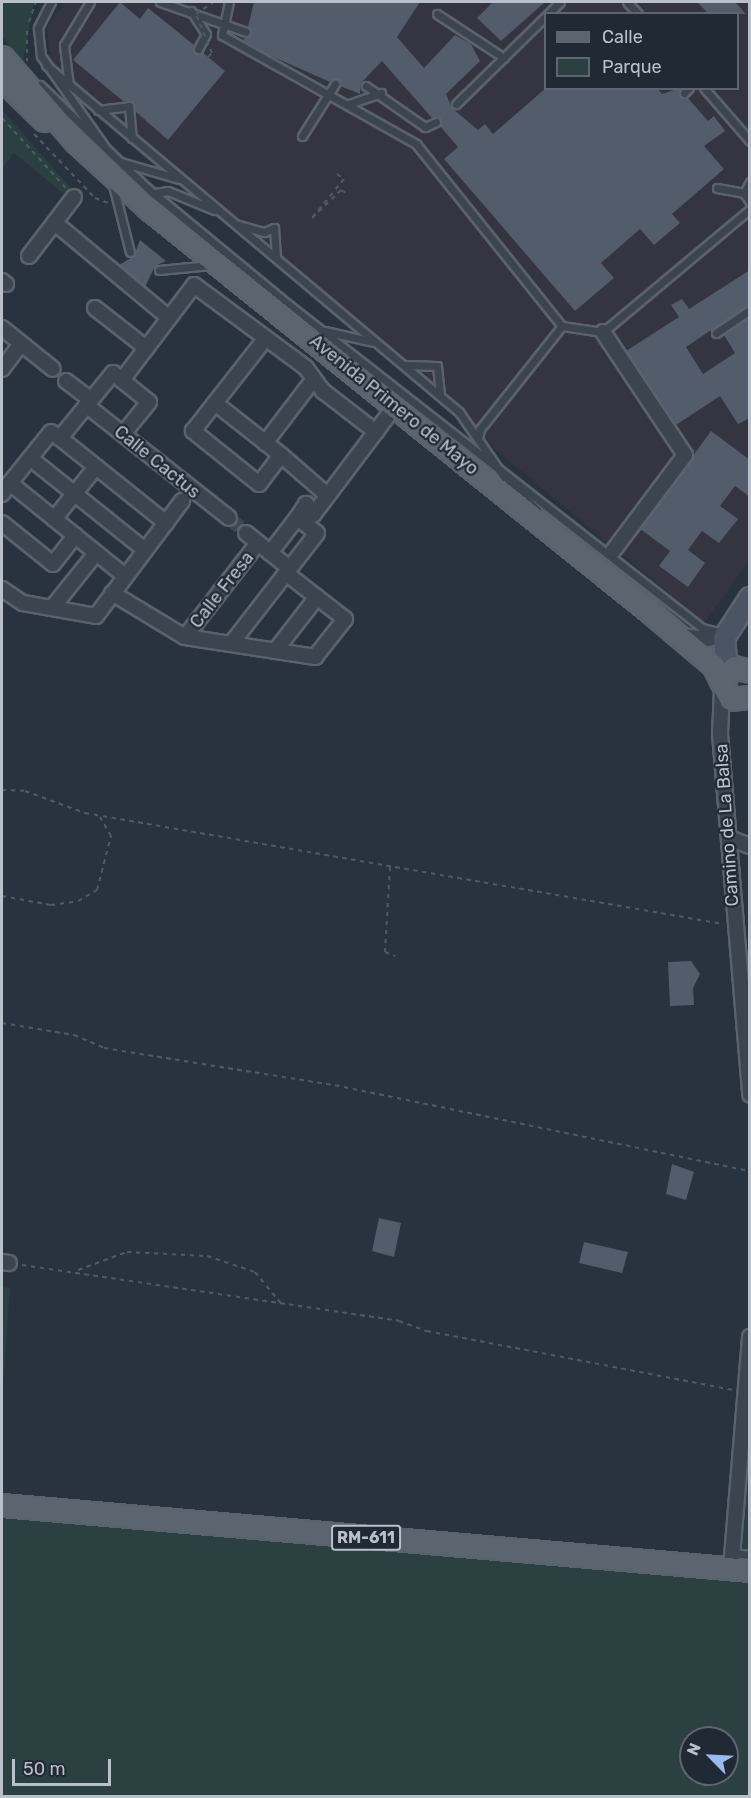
<!DOCTYPE html>
<style>
body{margin:0}
#map{position:relative;width:751px;height:1798px;overflow:hidden;background:#28333f;font-family:Rubik,sans-serif}
div>[style]{position:absolute}
.medical>*{inset:0;background:#353441}
.green>*{inset:0;background:#2b4041}
.building>*{inset:0;background:#525c6a}
.street-tunnel>*{height:14px;margin-top:-7px;transform-origin:0;background:repeating-linear-gradient(90deg,#3e4854 0 14px,transparent 0 21px)}
.path>*{height:2px;margin-top:-1px;transform-origin:0;background:repeating-linear-gradient(90deg,#4b5d5f 0 4.5px,transparent 0 9px)}
.roads{filter:drop-shadow(2px 0 #5a626d) drop-shadow(-2px 0 #5a626d) drop-shadow(0 2px #5a626d) drop-shadow(0 -2px #5a626d)}
.lane>*{height:7px;margin:-3.5px;padding:0 3.5px;transform-origin:3.5px;border-radius:3.5px;background:#3c444f}
.street>*{height:14px;margin:-7px;padding:0 7px;transform-origin:7px;border-radius:7px;background:#3c444f}
.secondary>*{height:20px;margin:-10px;padding:0 10px;transform-origin:10px;border-radius:10px;background:#4b5462}
.primary>*{height:21px;margin:-10.5px;padding:0 10.5px;transform-origin:10.5px;border-radius:10.5px;background:#5b646f}
.path-bridge>*{height:2px;margin-top:-1px;transform-origin:0;background:repeating-linear-gradient(90deg,#4b5d5f 0 4.5px,transparent 0 9px)}
span{translate:-50% -50%;white-space:nowrap;text-align:center;line-height:1.15;-webkit-text-stroke:4.5px #212935;paint-order:stroke}
.shield-label span{padding:2px 4px;background:#212935;border:2px solid;border-radius:4px;-webkit-text-stroke-width:0}
.shield-label{font-size:16px;color:#b9c0ca;font-weight:700}
.street-label{font-size:18px;color:#b9c0ca}
.frame{position:absolute;inset:0;border:3px solid #b9c0ca;pointer-events:none}
.legend{position:absolute;left:544px;top:12px;width:195px;height:78px;box-sizing:border-box;background:#212935;border:2px solid #5e6571;margin:0;padding:8px 10px;list-style:none;font-size:18px;color:#b9c0ca}
.legend li{display:flex;align-items:center;gap:12px;height:30px}
.legend b{width:30px;border:2px solid #5e6571}
.north{position:absolute;left:679px;top:1726px;width:60px;height:60px;box-sizing:border-box;background:#212935;border:2px solid #5e6571;border-radius:50%;rotate:294deg;font-size:16px;font-weight:700;line-height:24px;text-align:center;color:#b9c0ca}
.north::after{content:'';display:block;margin:auto;width:21px;height:27px;background:#98bbef;clip-path:polygon(50% 0,100% 100%,50% 72%,0 100%)}
.scale{position:absolute;left:12px;top:1759px;width:99px;height:27px;box-sizing:border-box;border:3px solid #b9c0ca;border-top:0;padding-left:8px;font-size:18px;line-height:21px;white-space:nowrap;color:#b9c0ca;-webkit-text-stroke:4px #212935;paint-order:stroke}
</style>
<div id="map">
<div class="medical">
<div style="clip-path:polygon(evenodd,66px 2px,749px 2px,749px 561px,704px 623px,53px 81px,47px 27px,66px 2px,546px 14px,738px 14px,738px 88px,546px 88px,546px 14px)"></div>
</div>
<div class="green">
<div style="clip-path:polygon(2px 2px,34px 2px,23px 62px,2px 36px)"></div>
<div style="clip-path:polygon(2px 110px,70px 187px,64px 194px,14px 153px,2px 169px)"></div>
<div style="clip-path:polygon(2px 1287px,10px 1288px,2px 1402px)"></div>
<div style="clip-path:polygon(738px 1463px,749px 1464px,749px 1555px,732px 1553px)"></div>
<div style="clip-path:polygon(evenodd,2px 1513px,749px 1570px,749px 1796px,2px 1796px,2px 1513px,691px 1738px,727px 1738px,727px 1774px,691px 1774px,691px 1738px)"></div>
</div>
<div class="building">
<div style="clip-path:polygon(120px 2px,140px 19px,148px 8px,194px 45px,195px 54px,202px 52px,225px 71px,168px 140px,135px 111px,133px 102px,123px 101px,73px 60px)"></div>
<div style="clip-path:polygon(254px 2px,420px 2px,397px 37px,424px 68px,455px 35px,471px 44px,480px 61px,446px 94px,452px 108px,478px 130px,485px 124px,493px 134px,546px 88px,657px 88px,662px 94px,680px 88px,680px 97px,687px 97px,708px 121px,714px 116px,725px 131px,704px 146px,724px 169px,672px 214px,680px 223px,654px 245px,640px 229px,601px 263px,614px 278px,575px 311px,444px 159px,458px 147px,440px 126px,441px 119px,432px 118px,382px 61px,361px 83px,360px 94px,340px 86px,337px 79px,330px 82px,269px 55px,243px 40px,251px 33px,248px 27px)"></div>
<div style="clip-path:polygon(493px 2px,545px 2px,501px 41px,477px 18px)"></div>
<div style="clip-path:polygon(697px 2px,735px 2px,746px 14px,709px 14px)"></div>
<div style="clip-path:polygon(140px 240px,166px 261px,155px 266px,145px 287px,119px 265px,134px 256px)"></div>
<div style="clip-path:polygon(750px 270px,750px 304px,686px 347px,703px 374px,735px 353px,724px 335px,750px 317px,750px 418px,738px 424px,720px 396px,676px 425px,626px 351px,679px 317px,671px 305px,682px 299px,689px 309px)"></div>
<div style="clip-path:polygon(711px 431px,750px 460px,750px 497px,735px 486px,720px 506px,738px 519px,719px 543px,702px 531px,688px 550px,705px 563px,688px 587px,659px 566px,670px 551px,640px 529px)"></div>
<div style="clip-path:polygon(691px 961px,700px 974px,693px 988px,694px 1005px,670px 1006px,668px 962px)"></div>
<div style="clip-path:polygon(672px 1164px,694px 1172px,686px 1200px,666px 1194px)"></div>
<div style="clip-path:polygon(379px 1218px,401px 1223px,394px 1257px,372px 1251px)"></div>
<div style="clip-path:polygon(584px 1242px,628px 1252px,622px 1273px,579px 1263px)"></div>
</div>
<div class="street-tunnel">
<div style="left:229px;top:518px;width:23px;rotate:41deg"></div>
</div>
<div class="path">
<div style="left:29px;top:22px;width:21px;rotate:-71deg"></div>
<div style="left:27px;top:31px;width:30px;rotate:90deg"></div>
<div style="left:2px;top:118px;width:95px;rotate:47.6deg"></div>
<div style="left:34px;top:134px;width:88px;rotate:46.4deg"></div>
<div style="left:95px;top:198px;width:14px;rotate:21deg"></div>
<div style="left:337px;top:174px;width:9px;rotate:36deg"></div>
<div style="left:344px;top:179px;width:50px;rotate:129.4deg"></div>
<div style="left:312px;top:218px;width:40px;rotate:-44deg"></div>
<div style="left:341px;top:190px;width:6px;rotate:31deg"></div>
<div style="left:2px;top:790px;width:23px;rotate:2deg"></div>
<div style="left:25px;top:791px;width:64px;rotate:20.1deg"></div>
<div style="left:85px;top:813px;width:648px;rotate:9.87deg"></div>
<div style="left:390px;top:867px;width:85px;rotate:93.4deg"></div>
<div style="left:385px;top:952px;width:11px;rotate:22deg"></div>
<div style="left:2px;top:896px;width:50px;rotate:10.4deg"></div>
<div style="left:51px;top:905px;width:27px;rotate:-8deg"></div>
<div style="left:78px;top:901px;width:22px;rotate:-30deg"></div>
<div style="left:97px;top:890px;width:56px;rotate:-75.5deg"></div>
<div style="left:111px;top:836px;width:22px;rotate:-120deg"></div>
<div style="left:2px;top:1023px;width:73px;rotate:9.5deg"></div>
<div style="left:74px;top:1035px;width:33px;rotate:23deg"></div>
<div style="left:104px;top:1048px;width:243px;rotate:9.2deg"></div>
<div style="left:344px;top:1087px;width:415px;rotate:11.7deg"></div>
<div style="left:22px;top:1265px;width:381px;rotate:8.4deg"></div>
<div style="left:399px;top:1321px;width:30px;rotate:20deg"></div>
<div style="left:427px;top:1331px;width:313px;rotate:10.9deg"></div>
<div style="left:78px;top:1270px;width:52px;rotate:-20.2deg"></div>
<div style="left:127px;top:1252px;width:80px;rotate:2.9deg"></div>
<div style="left:207px;top:1256px;width:51px;rotate:18.4deg"></div>
<div style="left:255px;top:1272px;width:44px;rotate:50.5deg"></div>
</div>
<div class="roads">
<div class="lane">
<div style="left:51px;top:2px;width:29px;rotate:117deg"></div>
<div style="left:38px;top:28px;width:28px;rotate:84deg"></div>
<div style="left:41px;top:56px;width:110px;rotate:55deg"></div>
<div style="left:160px;top:2px;width:91px;rotate:19.2deg"></div>
<div style="left:229px;top:2px;width:34px;rotate:102deg"></div>
<div style="left:222px;top:35px;width:223px;rotate:29.3deg"></div>
<div style="left:416px;top:144px;width:233px;rotate:51.3deg"></div>
<div style="left:562px;top:326px;width:41px;rotate:8.3deg"></div>
<div style="left:603px;top:332px;width:192px;rotate:-39.9deg"></div>
<div style="left:627px;top:2px;width:16px;rotate:47deg"></div>
<div style="left:191px;top:11px;width:27px;rotate:57deg"></div>
<div style="left:206px;top:34px;width:17px;rotate:118deg"></div>
<div style="left:437px;top:14px;width:80px;rotate:33.3deg"></div>
<div style="left:548px;top:14px;width:17px;rotate:-45deg"></div>
<div style="left:46px;top:65px;width:539px;rotate:40.04deg"></div>
<div style="left:459px;top:412px;width:79px;rotate:55.3deg"></div>
<div style="left:504px;top:477px;width:47px;rotate:45deg"></div>
<div style="left:40px;top:85px;width:149px;rotate:43.9deg"></div>
<div style="left:147px;top:188px;width:184px;rotate:39.5deg"></div>
<div style="left:289px;top:305px;width:524px;rotate:38.03deg"></div>
<div style="left:702px;top:628px;width:16px;rotate:14deg"></div>
<div style="left:69px;top:86px;width:41px;rotate:-97deg"></div>
<div style="left:64px;top:45px;width:50px;rotate:-58.8deg"></div>
<div style="left:366px;top:86px;width:72px;rotate:34.8deg"></div>
<div style="left:425px;top:127px;width:12px;rotate:-24deg"></div>
<div style="left:704px;top:88px;width:70px;rotate:49deg"></div>
<div style="left:684px;top:93px;width:7px;rotate:-45deg"></div>
<div style="left:349px;top:104px;width:34px;rotate:-19deg"></div>
<div style="left:456px;top:104px;width:126px;rotate:-44.4deg"></div>
<div style="left:98px;top:110px;width:31px;rotate:-7deg"></div>
<div style="left:129px;top:106px;width:32px;rotate:85deg"></div>
<div style="left:302px;top:136px;width:62px;rotate:-57.6deg"></div>
<div style="left:121px;top:162px;width:60px;rotate:16.3deg"></div>
<div style="left:750px;top:182px;width:13px;rotate:119deg"></div>
<div style="left:744px;top:193px;width:11px;rotate:56deg"></div>
<div style="left:113px;top:185px;width:69px;rotate:75.8deg"></div>
<div style="left:717px;top:188px;width:27px;rotate:10deg"></div>
<div style="left:149px;top:194px;width:19px;rotate:-9deg"></div>
<div style="left:168px;top:191px;width:50px;rotate:22.4deg"></div>
<div style="left:239px;top:225px;width:26px;rotate:16deg"></div>
<div style="left:264px;top:232px;width:11px;rotate:-22deg"></div>
<div style="left:274px;top:228px;width:29px;rotate:86deg"></div>
<div style="left:159px;top:270px;width:52px;rotate:-5.5deg"></div>
<div style="left:325px;top:331px;width:49px;rotate:12.9deg"></div>
<div style="left:716px;top:333px;width:41px;rotate:-34.1deg"></div>
<div style="left:406px;top:365px;width:31px;rotate:2deg"></div>
<div style="left:437px;top:366px;width:28px;rotate:84deg"></div>
<div style="left:478px;top:439px;width:10px;rotate:-79deg"></div>
<div style="left:480px;top:429px;width:132px;rotate:-51.5deg"></div>
<div style="left:732px;top:1553px;width:18px;rotate:6deg"></div>
</div>
<div class="street">
<div style="left:55px;top:223px;width:148px;rotate:39.8deg"></div>
<div style="left:29px;top:256px;width:74px;rotate:-52.7deg"></div>
<div style="left:2px;top:281px;width:5px;rotate:37deg"></div>
<div style="left:95px;top:308px;width:65px;rotate:38.1deg"></div>
<div style="left:2px;top:328px;width:65px;rotate:38.8deg"></div>
<div style="left:603px;top:332px;width:148px;rotate:56.3deg"></div>
<div style="left:685px;top:455px;width:120px;rotate:126.9deg"></div>
<div style="left:2px;top:369px;width:31px;rotate:-53deg"></div>
<div style="left:122px;top:380px;width:119px;rotate:-52.8deg"></div>
<div style="left:194px;top:285px;width:139px;rotate:36.5deg"></div>
<div style="left:306px;top:368px;width:29px;rotate:54deg"></div>
<div style="left:323px;top:391px;width:67px;rotate:37.7deg"></div>
<div style="left:66px;top:381px;width:30px;rotate:37deg"></div>
<div style="left:215px;top:403px;width:84px;rotate:38.2deg"></div>
<div style="left:281px;top:455px;width:36px;rotate:127deg"></div>
<div style="left:259px;top:484px;width:85px;rotate:-141.2deg"></div>
<div style="left:193px;top:431px;width:118px;rotate:-51.9deg"></div>
<div style="left:86px;top:405px;width:182px;rotate:38.3deg"></div>
<div style="left:60px;top:438px;width:136px;rotate:38.7deg"></div>
<div style="left:265px;top:443px;width:79px;rotate:-52.7deg"></div>
<div style="left:281px;top:455px;width:61px;rotate:41deg"></div>
<div style="left:30px;top:458px;width:147px;rotate:38.7deg"></div>
<div style="left:10px;top:483px;width:65px;rotate:-51.2deg"></div>
<div style="left:51px;top:432px;width:11px;rotate:34deg"></div>
<div style="left:60px;top:438px;width:84px;rotate:-50.8deg"></div>
<div style="left:113px;top:373px;width:46px;rotate:38.9deg"></div>
<div style="left:149px;top:402px;width:41px;rotate:129.1deg"></div>
<div style="left:2px;top:494px;width:14px;rotate:-54deg"></div>
<div style="left:10px;top:483px;width:148px;rotate:39deg"></div>
<div style="left:54px;top:519px;width:67px;rotate:-51.1deg"></div>
<div style="left:2px;top:523px;width:65px;rotate:38.8deg"></div>
<div style="left:53px;top:564px;width:36px;rotate:-52deg"></div>
<div style="left:246px;top:533px;width:55px;rotate:39.1deg"></div>
<div style="left:270px;top:553px;width:44px;rotate:-52.4deg"></div>
<div style="left:2px;top:589px;width:25px;rotate:34deg"></div>
<div style="left:23px;top:603px;width:74px;rotate:10.1deg"></div>
<div style="left:96px;top:616px;width:144px;rotate:-53.2deg"></div>
<div style="left:112px;top:593px;width:85px;rotate:31.1deg"></div>
<div style="left:185px;top:637px;width:132px;rotate:8.7deg"></div>
<div style="left:315px;top:657px;width:48px;rotate:-51.7deg"></div>
<div style="left:345px;top:619px;width:75px;rotate:-142.1deg"></div>
<div style="left:52px;top:608px;width:70px;rotate:-51.3deg"></div>
<div style="left:682px;top:636px;width:26px;rotate:7deg"></div>
<div style="left:708px;top:639px;width:19px;rotate:-18deg"></div>
<div style="left:185px;top:637px;width:119px;rotate:-52.2deg"></div>
<div style="left:231px;top:644px;width:140px;rotate:-52.2deg"></div>
<div style="left:317px;top:533px;width:25px;rotate:-143deg"></div>
<div style="left:297px;top:518px;width:17px;rotate:-57deg"></div>
<div style="left:306px;top:504px;width:13px;rotate:58deg"></div>
<div style="left:313px;top:515px;width:136px;rotate:-53deg"></div>
<div style="left:275px;top:651px;width:68px;rotate:-52.1deg"></div>
<div style="left:722px;top:690px;width:44px;rotate:92.6deg"></div>
<div style="left:720px;top:734px;width:362px;rotate:85.2deg"></div>
<div style="left:729px;top:838px;width:22px;rotate:21deg"></div>
<div style="left:2px;top:1262px;width:7px;rotate:8deg"></div>
<div style="left:731px;top:1569px;width:233px;rotate:-85.3deg"></div>
</div>
<div class="secondary">
<div style="left:727px;top:671px;width:33px;rotate:-95deg"></div>
<div style="left:724px;top:638px;width:48px;rotate:-57deg"></div>
</div>
<div class="primary">
<div style="left:2px;top:57px;width:113px;rotate:49deg"></div>
<div style="left:76px;top:142px;width:98px;rotate:42.5deg"></div>
<div style="left:148px;top:208px;width:643px;rotate:38.81deg"></div>
<div style="left:649px;top:611px;width:84px;rotate:40.2deg"></div>
<div style="left:713px;top:665px;width:18px;rotate:63deg"></div>
<div style="left:2px;top:79px;width:59px;rotate:44.3deg"></div>
<div style="left:750px;top:671px;width:16px;rotate:-166deg"></div>
<div style="left:734px;top:667px;width:19px;rotate:133deg"></div>
<div style="left:721px;top:681px;width:20px;rotate:63deg"></div>
<div style="left:730px;top:699px;width:20px;rotate:-6deg"></div>
<div style="left:2px;top:1505px;width:751px;rotate:4.97deg"></div>
</div>
</div>
<div class="path-bridge">
<div style="left:208px;top:57px;width:6px;rotate:-45deg"></div>
<div style="left:212px;top:53px;width:42px;rotate:-112.3deg"></div>
<div style="left:196px;top:14px;width:22px;rotate:-34deg"></div>
</div>
<div class="shield-label">
<span style="left:366px;top:1538px">RM-611</span>
</div>
<div class="street-label">
<span style="left:394px;top:405px;rotate:39deg">Avenida Primero de Mayo</span>
<span style="left:157px;top:462px;rotate:39deg">Calle Cactus</span>
<span style="left:222px;top:590px;rotate:-52deg">Calle Fresa</span>
<span style="left:727px;top:825px;rotate:-94deg">Camino de La Balsa</span>
</div>
<div class="frame"></div>
<ul class="legend">
<li><b style="height:8px;background:#5b646f"></b>Calle</li>
<li><b style="height:16px;background:#2b4041"></b>Parque</li>
</ul>
<div class="north">N</div>
<div class="scale">50 m</div>
</div>
